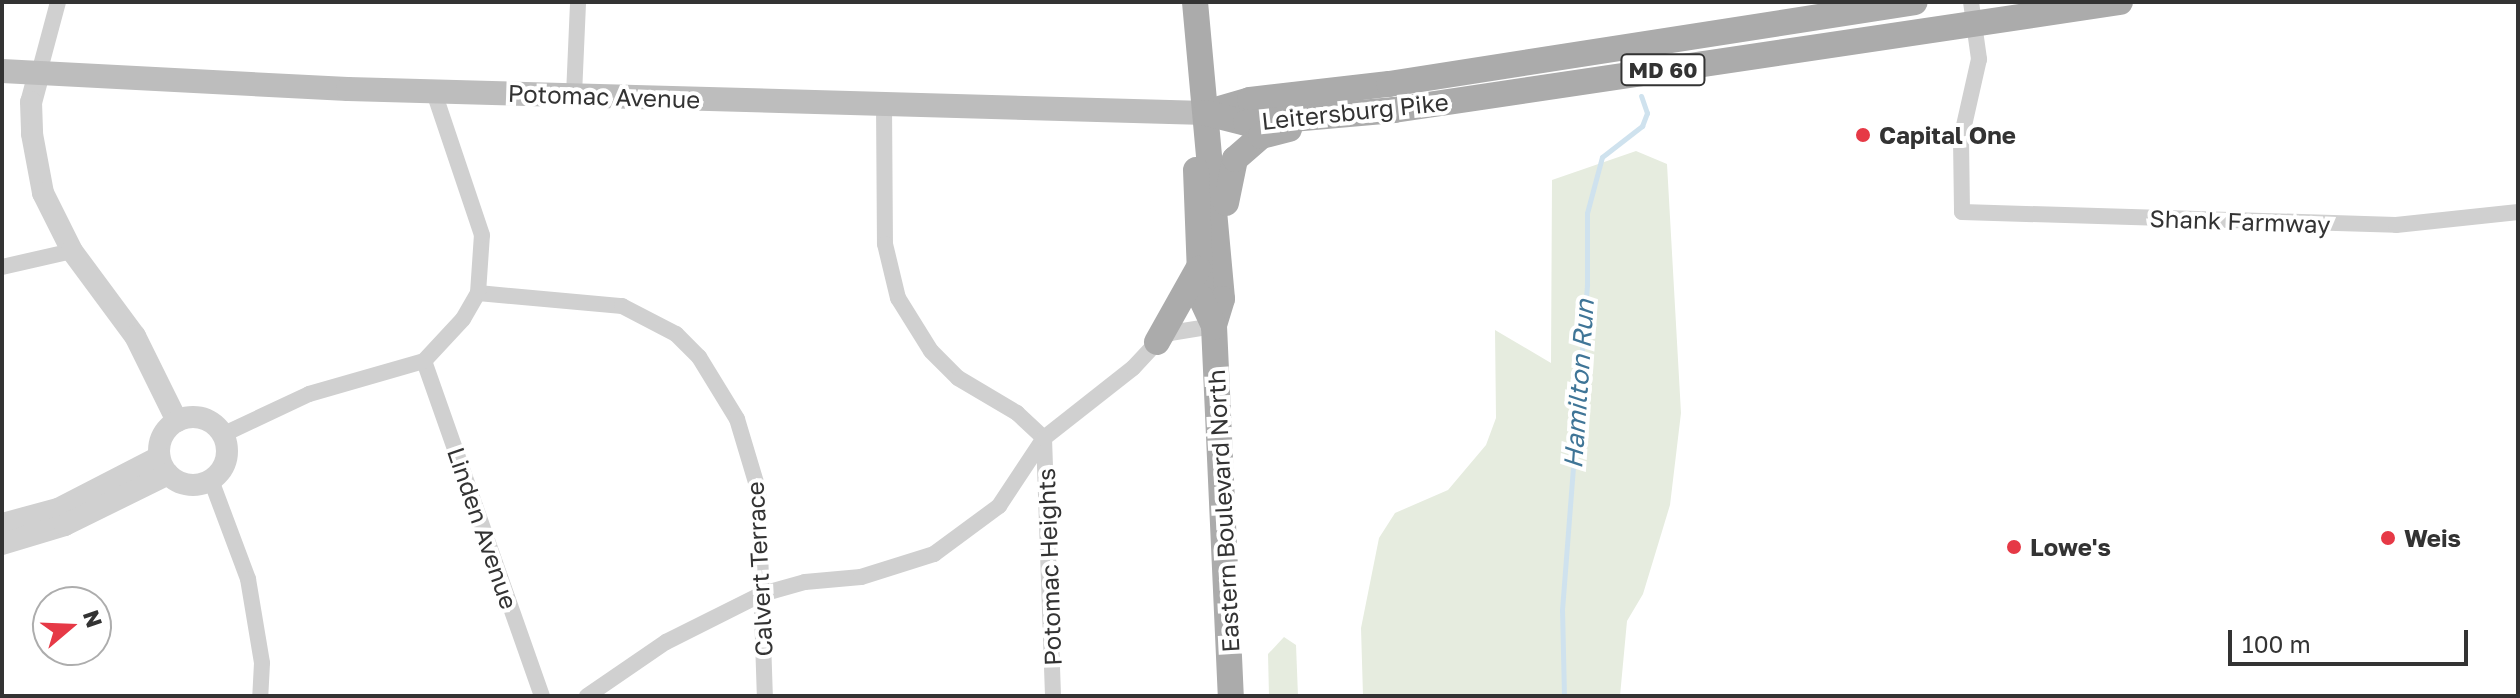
<!DOCTYPE html>
<style>
body{margin:0}
#map{position:relative;width:2520px;height:698px;overflow:hidden;background:#fff;font-family:"Golos Text",sans-serif}
div>[style]{position:absolute}
.green>*{inset:0;background:#e6ecdf}
.stream>*{height:5px;margin:-2.5px;padding:0 2.5px;transform-origin:2.5px;border-radius:2.5px;background:#cfe2ee}
.minor>*{height:16px;margin:-8px;padding:0 8px;transform-origin:8px;border-radius:8px;background:#d0d0d0}
.tertiary>*{height:22px;margin:-11px;padding:0 11px;transform-origin:11px;border-radius:11px;background:#d0d0d0}
.tertiary>.ring{margin:-11px;padding:0;box-sizing:content-box;background:none;border:22px solid #d0d0d0;border-radius:50%}
.secondary>*{height:24px;margin:-12px;padding:0 12px;transform-origin:12px;border-radius:12px;background:#bdbdbd}
.primary>*{height:26px;margin:-13px;padding:0 13px;transform-origin:13px;border-radius:13px;background:#ababab}
.dots>*{width:22px;height:22px;translate:-50% -50%;box-sizing:border-box;border:4px solid #fff;border-radius:50%}
span{translate:-50% -50%;white-space:nowrap;text-align:center;line-height:1.15;-webkit-text-stroke:8px #fff;paint-order:stroke}
.shield-label span{padding:2px 6px;background:#fff;border:2px solid;border-radius:6px;-webkit-text-stroke-width:0}
.shield-label{font-size:22px;color:#333;font-weight:700}
.street-label{font-size:24px;color:#333}
.poi-label{font-size:24px;color:#333;font-weight:700}
.left{translate:0 -50%;text-align:left}
.water-label{font-size:26px;color:#3f7597;font-style:italic}
.frame{position:absolute;inset:0;border:4px solid #333;pointer-events:none}
.north{position:absolute;left:32px;top:586px;width:80px;height:80px;box-sizing:border-box;background:#fff;border:2px solid #adadad;border-radius:50%;rotate:71deg;font-size:22px;font-weight:700;line-height:32px;text-align:center;color:#333}
.north::after{content:'';display:block;margin:auto;width:28px;height:36px;background:#e63946;clip-path:polygon(50% 0,100% 100%,50% 72%,0 100%)}
.scale{position:absolute;left:2228px;top:630px;width:240px;height:36px;box-sizing:border-box;border:4px solid #333;border-top:0;padding-left:10px;font-size:24px;line-height:28px;white-space:nowrap;color:#333;-webkit-text-stroke:6px #fff;paint-order:stroke}
</style>
<div id="map">
<div class="green">
<div style="clip-path:polygon(1636px 151px,1667px 164px,1681px 413px,1670px 505px,1643px 594px,1627px 621px,1620px 696px,1363px 696px,1361px 628px,1379px 538px,1395px 513px,1448px 490px,1486px 445px,1496px 418px,1495px 330px,1551px 363px,1552px 180px)"></div>
<div style="clip-path:polygon(1284px 637px,1296px 645px,1298px 696px,1269px 696px,1268px 654px)"></div>
</div>
<div class="stream">
<div style="left:1564px;top:696px;width:86px;rotate:-91.3deg"></div>
<div style="left:1562px;top:610px;width:327px;rotate:-85.6deg"></div>
<div style="left:1587px;top:284px;width:71px;rotate:-90deg"></div>
<div style="left:1587px;top:213px;width:58px;rotate:-75deg"></div>
<div style="left:1602px;top:157px;width:51px;rotate:-37.8deg"></div>
<div style="left:1642px;top:126px;width:14px;rotate:-69deg"></div>
<div style="left:1647px;top:113px;width:18px;rotate:-109deg"></div>
</div>
<div class="minor">
<div style="left:1971px;top:2px;width:58px;rotate:82deg"></div>
<div style="left:1979px;top:59px;width:82px;rotate:102.7deg"></div>
<div style="left:1961px;top:139px;width:73px;rotate:89.2deg"></div>
<div style="left:1962px;top:212px;width:434px;rotate:1.7deg"></div>
<div style="left:2396px;top:225px;width:123px;rotate:-6.1deg"></div>
<div style="left:39px;top:73px;width:73px;rotate:-75deg"></div>
<div style="left:574px;top:95px;width:93px;rotate:-87.5deg"></div>
<div style="left:884px;top:104px;width:140px;rotate:89.6deg"></div>
<div style="left:885px;top:244px;width:56px;rotate:76.5deg"></div>
<div style="left:898px;top:298px;width:62px;rotate:58.1deg"></div>
<div style="left:931px;top:351px;width:38px;rotate:45deg"></div>
<div style="left:958px;top:378px;width:69px;rotate:30.7deg"></div>
<div style="left:1017px;top:413px;width:37px;rotate:43deg"></div>
<div style="left:2px;top:267px;width:72px;rotate:-12.9deg"></div>
<div style="left:478px;top:293px;width:145px;rotate:5.2deg"></div>
<div style="left:622px;top:306px;width:61px;rotate:27.4deg"></div>
<div style="left:676px;top:334px;width:33px;rotate:45deg"></div>
<div style="left:699px;top:357px;width:73px;rotate:58.5deg"></div>
<div style="left:737px;top:419px;width:73px;rotate:73.3deg"></div>
<div style="left:758px;top:489px;width:207px;rotate:88.1deg"></div>
<div style="left:424px;top:361px;width:355px;rotate:70.6deg"></div>
<div style="left:222px;top:435px;width:96px;rotate:-25.2deg"></div>
<div style="left:309px;top:394px;width:120px;rotate:-16deg"></div>
<div style="left:424px;top:361px;width:57px;rotate:-47.1deg"></div>
<div style="left:463px;top:319px;width:30px;rotate:-60deg"></div>
<div style="left:478px;top:293px;width:58px;rotate:-86.1deg"></div>
<div style="left:482px;top:235px;width:151px;rotate:-108.6deg"></div>
<div style="left:1044px;top:438px;width:258px;rotate:88deg"></div>
<div style="left:211px;top:480px;width:106px;rotate:69.5deg"></div>
<div style="left:248px;top:579px;width:85px;rotate:80.5deg"></div>
<div style="left:262px;top:663px;width:33px;rotate:93deg"></div>
<div style="left:587px;top:696px;width:96px;rotate:-34.4deg"></div>
<div style="left:666px;top:642px;width:107px;rotate:-26.6deg"></div>
<div style="left:762px;top:594px;width:45px;rotate:-15.6deg"></div>
<div style="left:805px;top:582px;width:56px;rotate:-5.1deg"></div>
<div style="left:861px;top:577px;width:77px;rotate:-17.5deg"></div>
<div style="left:934px;top:554px;width:81px;rotate:-36.4deg"></div>
<div style="left:999px;top:506px;width:82px;rotate:-56.5deg"></div>
<div style="left:1044px;top:438px;width:113px;rotate:-38.2deg"></div>
<div style="left:1133px;top:368px;width:35px;rotate:-47deg"></div>
<div style="left:1157px;top:342px;width:16px;rotate:-35deg"></div>
<div style="left:1170px;top:333px;width:45px;rotate:-9deg"></div>
</div>
<div class="tertiary">
<div style="left:39px;top:73px;width:30px;rotate:105deg"></div>
<div style="left:31px;top:102px;width:32px;rotate:88deg"></div>
<div style="left:32px;top:134px;width:60px;rotate:79.4deg"></div>
<div style="left:43px;top:193px;width:65px;rotate:63.4deg"></div>
<div style="left:72px;top:251px;width:106px;rotate:53.5deg"></div>
<div style="left:135px;top:336px;width:95px;rotate:63.7deg"></div>
<div class="ring" style="left:159px;top:417px;width:46px;height:46px"></div>
<div style="left:2px;top:524px;width:58px;rotate:-15deg"></div>
<div style="left:58px;top:509px;width:114px;rotate:-27.2deg"></div>
<div style="left:2px;top:544px;width:66px;rotate:-16.8deg"></div>
<div style="left:65px;top:525px;width:115px;rotate:-26.3deg"></div>
</div>
<div class="secondary">
<div style="left:2px;top:71px;width:346px;rotate:3deg"></div>
<div style="left:348px;top:89px;width:858px;rotate:1.6deg"></div>
</div>
<div class="primary">
<div style="left:1195px;top:2px;width:298px;rotate:84.8deg"></div>
<div style="left:1222px;top:299px;width:28px;rotate:107deg"></div>
<div style="left:1214px;top:326px;width:370px;rotate:87.4deg"></div>
<div style="left:1209px;top:112px;width:43px;rotate:-16.3deg"></div>
<div style="left:1250px;top:100px;width:140px;rotate:-6.6deg"></div>
<div style="left:1389px;top:84px;width:532px;rotate:-8.86deg"></div>
<div style="left:1206px;top:113px;width:41px;rotate:14deg"></div>
<div style="left:1246px;top:123px;width:149px;rotate:-5deg"></div>
<div style="left:1394px;top:110px;width:734px;rotate:-8.46deg"></div>
<div style="left:1196px;top:170px;width:128px;rotate:87.8deg"></div>
<div style="left:1201px;top:298px;width:31px;rotate:65deg"></div>
<div style="left:1226px;top:203px;width:45px;rotate:-78.4deg"></div>
<div style="left:1235px;top:159px;width:35px;rotate:-41deg"></div>
<div style="left:1261px;top:136px;width:29px;rotate:-14deg"></div>
<div style="left:1157px;top:342px;width:84px;rotate:-60.7deg"></div>
</div>
<div class="dots">
<div style="left:1863px;top:135px;background:#e63946"></div>
<div style="left:2388px;top:538px;background:#e63946"></div>
<div style="left:2014px;top:547px;background:#e63946"></div>
</div>
<div class="shield-label">
<span style="left:1663px;top:70px">MD 60</span>
</div>
<div class="street-label">
<span style="left:604px;top:96px;rotate:2deg">Potomac Avenue</span>
<span style="left:1355px;top:111px;rotate:-6deg">Leitersburg Pike</span>
<span style="left:2240px;top:221px;rotate:2deg">Shank Farmway</span>
<span style="left:1223px;top:511px;rotate:-93deg">Eastern Boulevard North</span>
<span style="left:483px;top:528px;rotate:71deg">Linden Avenue</span>
<span style="left:1049px;top:567px;rotate:-92deg">Potomac Heights</span>
<span style="left:759px;top:569px;rotate:-93deg">Calvert Terrace</span>
</div>
<div class="poi-label">
<span class="left" style="left:1879px;top:135px">Capital One</span>
<span class="left" style="left:2404px;top:538px">Weis</span>
<span class="left" style="left:2030px;top:547px">Lowe's</span>
</div>
<div class="water-label">
<span style="left:1579px;top:384px;rotate:-86deg">Hamilton Run</span>
</div>
<div class="frame"></div>
<div class="north">N</div>
<div class="scale">100 m</div>
</div>
